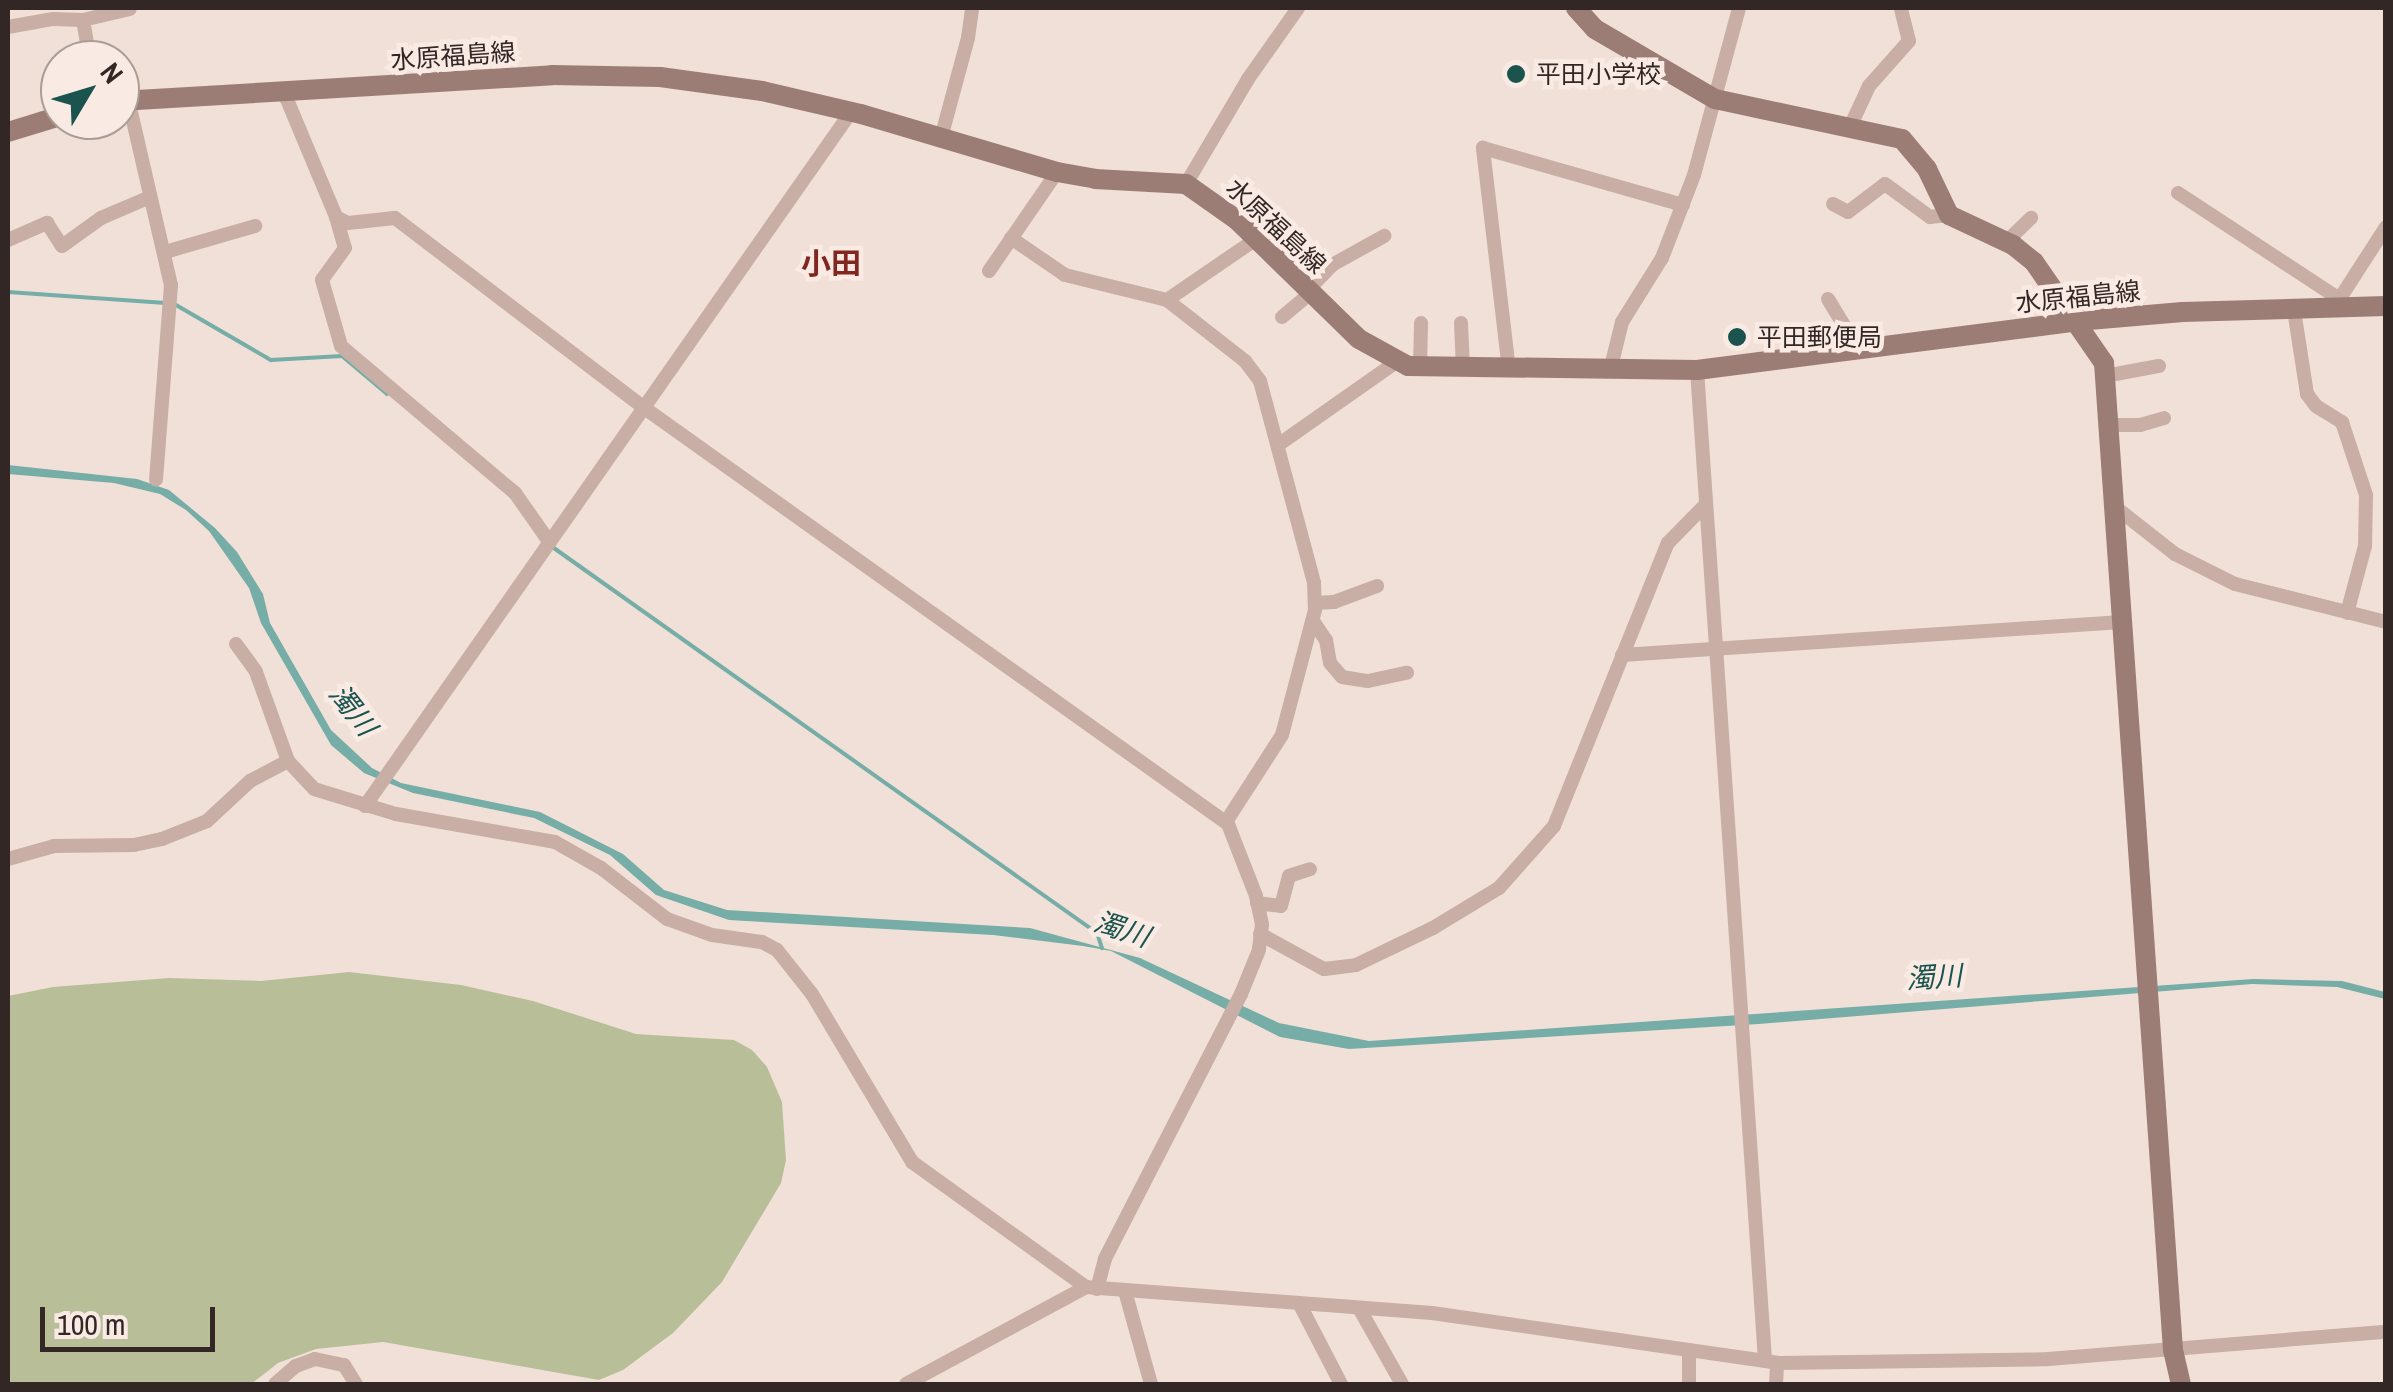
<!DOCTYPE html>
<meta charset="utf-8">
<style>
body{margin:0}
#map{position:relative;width:2393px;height:1392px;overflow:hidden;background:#f1e0d7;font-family:"Archivo Narrow","Noto Sans JP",sans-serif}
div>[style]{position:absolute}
.green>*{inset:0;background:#b8bf98}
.water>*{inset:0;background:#76ada7}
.stream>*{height:4px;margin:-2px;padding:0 2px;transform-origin:2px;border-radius:2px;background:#76ada7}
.street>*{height:14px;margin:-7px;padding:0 7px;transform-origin:7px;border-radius:7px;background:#c8aea4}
.secondary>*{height:20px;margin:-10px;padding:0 10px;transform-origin:10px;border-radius:10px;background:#9c7d75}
.dots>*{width:28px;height:28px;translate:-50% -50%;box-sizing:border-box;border:5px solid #f9ebe3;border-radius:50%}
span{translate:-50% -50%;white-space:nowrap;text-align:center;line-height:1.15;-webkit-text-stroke:9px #f9ebe3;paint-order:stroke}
.street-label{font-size:25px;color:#332725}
.poi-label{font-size:25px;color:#332725}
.left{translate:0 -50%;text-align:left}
.water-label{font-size:28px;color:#1b544f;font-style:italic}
.quarter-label{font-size:30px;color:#82271f;font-weight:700}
.frame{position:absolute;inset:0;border:10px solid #332725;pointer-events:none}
.north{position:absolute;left:40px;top:40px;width:100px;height:100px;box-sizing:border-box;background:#f9ebe3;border:2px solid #aa9d97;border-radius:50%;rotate:52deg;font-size:28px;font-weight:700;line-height:40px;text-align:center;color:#332725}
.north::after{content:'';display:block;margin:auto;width:35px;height:45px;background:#1b544f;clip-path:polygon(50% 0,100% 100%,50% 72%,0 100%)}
.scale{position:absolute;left:40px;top:1307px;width:175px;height:45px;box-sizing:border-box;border:5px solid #332725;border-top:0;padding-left:12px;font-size:30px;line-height:35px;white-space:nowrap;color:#332725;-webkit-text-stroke:8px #f9ebe3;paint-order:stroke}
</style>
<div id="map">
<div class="green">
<div style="clip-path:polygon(349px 972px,461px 985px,533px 1001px,636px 1034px,734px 1040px,752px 1050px,767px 1067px,782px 1102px,786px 1160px,781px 1183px,722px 1282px,673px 1333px,623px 1370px,599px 1380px,383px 1342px,316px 1349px,278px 1363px,251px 1384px,8px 1384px,8px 996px,53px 987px,169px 978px,261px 981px)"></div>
</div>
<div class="water">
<div style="clip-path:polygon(8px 465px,137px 479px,169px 490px,215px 528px,237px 552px,263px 594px,270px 623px,331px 730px,372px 768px,401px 783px,540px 812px,623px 854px,664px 890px,727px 910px,1030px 928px,1140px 958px,1279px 1023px,1369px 1041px,2253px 979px,2342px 981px,2385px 992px,2385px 999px,2337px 987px,2252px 984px,1759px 1024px,1349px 1049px,1280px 1037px,1111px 951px,1083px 946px,993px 935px,729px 920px,656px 895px,610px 855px,534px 818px,413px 793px,364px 773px,331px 745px,261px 623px,249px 588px,209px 531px,186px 510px,160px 494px,114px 483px,8px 474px)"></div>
</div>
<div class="stream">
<div style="left:8px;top:292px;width:158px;rotate:4deg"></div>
<div style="left:176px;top:305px;width:110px;rotate:30.1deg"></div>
<div style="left:271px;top:360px;width:71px;rotate:-3.2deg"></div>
<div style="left:342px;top:356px;width:59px;rotate:40.2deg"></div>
<div style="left:551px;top:546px;width:669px;rotate:35.33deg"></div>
<div style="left:1097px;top:933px;width:16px;rotate:72deg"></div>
</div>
<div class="street">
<div style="left:83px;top:20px;width:41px;rotate:80.1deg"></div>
<div style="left:8px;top:27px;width:46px;rotate:-10.1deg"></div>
<div style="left:53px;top:19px;width:30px;rotate:2deg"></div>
<div style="left:83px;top:20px;width:48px;rotate:-13.2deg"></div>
<div style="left:283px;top:90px;width:138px;rotate:67.3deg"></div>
<div style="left:336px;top:217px;width:13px;rotate:27deg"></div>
<div style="left:348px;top:223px;width:47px;rotate:-6.1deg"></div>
<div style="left:395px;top:218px;width:312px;rotate:37.3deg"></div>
<div style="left:643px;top:407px;width:718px;rotate:35.48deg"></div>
<div style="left:1228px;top:824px;width:77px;rotate:68.7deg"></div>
<div style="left:1256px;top:896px;width:29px;rotate:78deg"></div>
<div style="left:1262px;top:924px;width:26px;rotate:97deg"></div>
<div style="left:1259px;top:950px;width:48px;rotate:112.2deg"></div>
<div style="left:1241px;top:994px;width:298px;rotate:117.2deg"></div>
<div style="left:1105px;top:1259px;width:31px;rotate:105deg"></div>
<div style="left:128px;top:99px;width:191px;rotate:77deg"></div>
<div style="left:171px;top:285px;width:195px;rotate:94.4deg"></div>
<div style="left:1850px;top:127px;width:45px;rotate:-65.1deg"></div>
<div style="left:1869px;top:86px;width:60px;rotate:-48.4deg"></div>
<div style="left:1909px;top:41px;width:34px;rotate:-104deg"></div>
<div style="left:941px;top:138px;width:104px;rotate:-74.9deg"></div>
<div style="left:968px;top:38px;width:30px;rotate:-82deg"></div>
<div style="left:1186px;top:184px;width:122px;rotate:-59.4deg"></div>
<div style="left:1248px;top:79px;width:87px;rotate:-54.8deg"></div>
<div style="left:2178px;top:193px;width:191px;rotate:33.3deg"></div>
<div style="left:1833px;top:204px;width:17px;rotate:28deg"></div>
<div style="left:1848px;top:212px;width:46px;rotate:-37.1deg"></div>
<div style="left:1885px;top:184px;width:56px;rotate:36.3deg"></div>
<div style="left:1930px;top:217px;width:19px;rotate:-6deg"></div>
<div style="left:336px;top:217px;width:32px;rotate:74deg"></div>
<div style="left:345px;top:248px;width:39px;rotate:126deg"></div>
<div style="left:322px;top:280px;width:69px;rotate:73.9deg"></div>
<div style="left:341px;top:346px;width:228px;rotate:40.2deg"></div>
<div style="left:515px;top:493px;width:57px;rotate:54.9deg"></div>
<div style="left:1011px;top:238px;width:65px;rotate:34.4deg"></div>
<div style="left:1065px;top:275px;width:105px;rotate:13.8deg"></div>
<div style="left:1167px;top:300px;width:99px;rotate:38deg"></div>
<div style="left:1245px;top:361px;width:25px;rotate:53deg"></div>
<div style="left:1260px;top:381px;width:209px;rotate:75deg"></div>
<div style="left:1314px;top:583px;width:27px;rotate:88deg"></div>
<div style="left:1315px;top:610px;width:129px;rotate:104.8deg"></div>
<div style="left:1282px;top:735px;width:103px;rotate:122.8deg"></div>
<div style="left:8px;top:240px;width:43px;rotate:-23.6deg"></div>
<div style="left:47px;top:223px;width:27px;rotate:57deg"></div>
<div style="left:62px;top:246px;width:48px;rotate:-35.7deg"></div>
<div style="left:101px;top:218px;width:53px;rotate:-23.2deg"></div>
<div style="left:2006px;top:242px;width:35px;rotate:-44deg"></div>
<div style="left:165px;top:252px;width:94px;rotate:-16.1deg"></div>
<div style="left:989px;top:271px;width:120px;rotate:-55.5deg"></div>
<div style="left:1308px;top:290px;width:35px;rotate:-46deg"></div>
<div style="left:1332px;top:265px;width:60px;rotate:-29.1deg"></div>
<div style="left:1828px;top:299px;width:60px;rotate:58.7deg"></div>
<div style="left:1167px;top:300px;width:108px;rotate:-34.4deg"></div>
<div style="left:2335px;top:306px;width:94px;rotate:-57.2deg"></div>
<div style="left:2294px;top:310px;width:85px;rotate:81.2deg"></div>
<div style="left:2307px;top:394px;width:15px;rotate:53deg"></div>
<div style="left:2316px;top:406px;width:31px;rotate:32deg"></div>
<div style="left:2342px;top:422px;width:77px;rotate:71.8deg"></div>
<div style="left:2366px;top:495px;width:51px;rotate:91.1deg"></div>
<div style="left:2365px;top:546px;width:69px;rotate:105deg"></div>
<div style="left:1282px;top:317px;width:38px;rotate:-40deg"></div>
<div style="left:1461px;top:323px;width:46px;rotate:87.5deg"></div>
<div style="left:1420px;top:367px;width:44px;rotate:-88.7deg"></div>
<div style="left:1509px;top:370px;width:224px;rotate:-96.7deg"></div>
<div style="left:1483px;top:148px;width:208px;rotate:15.9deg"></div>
<div style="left:1697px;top:370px;width:993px;rotate:86.07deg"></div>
<div style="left:1610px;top:371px;width:50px;rotate:-76.2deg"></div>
<div style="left:1622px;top:322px;width:75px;rotate:-58deg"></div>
<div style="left:1662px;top:258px;width:89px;rotate:-68.9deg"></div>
<div style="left:1694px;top:175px;width:173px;rotate:-74.9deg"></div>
<div style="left:2105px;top:376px;width:55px;rotate:-10.5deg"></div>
<div style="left:2108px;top:425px;width:32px"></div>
<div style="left:2140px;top:425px;width:25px;rotate:-16deg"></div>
<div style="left:1278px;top:445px;width:144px;rotate:-35.1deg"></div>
<div style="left:2114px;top:506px;width:78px;rotate:38.2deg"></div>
<div style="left:2175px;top:554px;width:67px;rotate:26.6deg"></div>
<div style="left:2235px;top:584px;width:156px;rotate:14.1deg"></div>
<div style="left:1315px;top:603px;width:19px;rotate:-3deg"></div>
<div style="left:1334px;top:602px;width:46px;rotate:-20.4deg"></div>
<div style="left:1313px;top:621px;width:23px;rotate:56deg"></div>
<div style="left:1326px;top:640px;width:23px;rotate:80deg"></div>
<div style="left:1330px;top:663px;width:18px;rotate:49deg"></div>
<div style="left:1342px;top:677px;width:26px;rotate:9deg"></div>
<div style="left:1368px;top:681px;width:40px;rotate:-12deg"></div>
<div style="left:236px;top:644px;width:34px;rotate:54deg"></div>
<div style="left:256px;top:672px;width:95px;rotate:70.2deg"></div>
<div style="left:288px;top:761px;width:38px;rotate:47deg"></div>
<div style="left:314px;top:789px;width:86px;rotate:17deg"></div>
<div style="left:396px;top:814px;width:161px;rotate:10deg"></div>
<div style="left:555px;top:842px;width:53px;rotate:29.5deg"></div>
<div style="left:601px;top:868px;width:83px;rotate:37.7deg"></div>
<div style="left:667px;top:919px;width:48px;rotate:19.6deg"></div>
<div style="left:712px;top:935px;width:50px;rotate:8deg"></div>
<div style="left:762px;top:942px;width:17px;rotate:28deg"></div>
<div style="left:777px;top:950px;width:56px;rotate:51.5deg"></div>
<div style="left:812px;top:994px;width:196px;rotate:59.2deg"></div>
<div style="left:912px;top:1162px;width:214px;rotate:35.7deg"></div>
<div style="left:1086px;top:1287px;width:347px;rotate:4.3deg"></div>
<div style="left:1432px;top:1313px;width:349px;rotate:8.2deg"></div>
<div style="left:1777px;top:1363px;width:271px;rotate:-0.8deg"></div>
<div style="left:2048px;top:1359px;width:339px;rotate:-4.6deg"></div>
<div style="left:1622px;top:655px;width:501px;rotate:-3.78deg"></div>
<div style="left:365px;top:806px;width:847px;rotate:-55deg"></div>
<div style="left:8px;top:859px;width:48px;rotate:-15.8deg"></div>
<div style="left:54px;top:846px;width:80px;rotate:-0.7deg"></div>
<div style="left:134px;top:845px;width:29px;rotate:-12deg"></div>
<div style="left:162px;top:839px;width:48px;rotate:-21.8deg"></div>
<div style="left:207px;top:821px;width:59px;rotate:-42.9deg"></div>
<div style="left:250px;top:781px;width:43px;rotate:-27.8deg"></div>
<div style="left:1257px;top:903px;width:24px;rotate:7deg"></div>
<div style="left:1281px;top:906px;width:31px;rotate:-75deg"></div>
<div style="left:1289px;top:876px;width:22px;rotate:-18deg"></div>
<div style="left:1260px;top:934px;width:73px;rotate:28.7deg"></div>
<div style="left:1324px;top:969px;width:32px;rotate:-7deg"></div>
<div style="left:1356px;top:965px;width:85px;rotate:-25.7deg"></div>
<div style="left:1433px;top:928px;width:77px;rotate:-31.2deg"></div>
<div style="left:1499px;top:888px;width:83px;rotate:-48.4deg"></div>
<div style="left:1554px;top:826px;width:305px;rotate:-68.1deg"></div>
<div style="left:1668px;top:543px;width:54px;rotate:-45.7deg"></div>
<div style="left:1125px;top:1291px;width:97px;rotate:74.4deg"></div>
<div style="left:1299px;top:1303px;width:91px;rotate:62.6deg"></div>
<div style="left:1359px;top:1308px;width:87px;rotate:60.5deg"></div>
<div style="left:275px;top:1384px;width:28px;rotate:-41deg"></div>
<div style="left:296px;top:1366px;width:20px;rotate:-20deg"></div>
<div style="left:315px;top:1359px;width:30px;rotate:12deg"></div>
<div style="left:344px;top:1365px;width:22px;rotate:58deg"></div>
<div style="left:906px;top:1384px;width:204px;rotate:-28.3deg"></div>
<div style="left:1689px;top:1384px;width:34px;rotate:-90deg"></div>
<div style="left:1776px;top:1384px;width:21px;rotate:-87deg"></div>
</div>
<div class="secondary">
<div style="left:1576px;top:8px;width:28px;rotate:48deg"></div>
<div style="left:1595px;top:29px;width:139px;rotate:30.3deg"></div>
<div style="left:1715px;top:99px;width:191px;rotate:12.1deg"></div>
<div style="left:1902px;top:139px;width:39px;rotate:50deg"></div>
<div style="left:1927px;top:169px;width:51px;rotate:64.4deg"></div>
<div style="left:1949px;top:215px;width:71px;rotate:25.1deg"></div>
<div style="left:2013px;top:245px;width:27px;rotate:39deg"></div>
<div style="left:2034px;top:262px;width:123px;rotate:55.3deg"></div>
<div style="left:2104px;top:363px;width:989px;rotate:86deg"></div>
<div style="left:2173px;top:1350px;width:35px;rotate:77deg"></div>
<div style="left:120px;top:101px;width:433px;rotate:-3.4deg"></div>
<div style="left:552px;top:75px;width:108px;rotate:1.1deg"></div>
<div style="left:660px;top:77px;width:103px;rotate:7.8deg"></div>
<div style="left:762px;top:91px;width:102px;rotate:13.1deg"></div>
<div style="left:861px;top:114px;width:204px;rotate:16.5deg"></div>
<div style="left:1057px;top:172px;width:39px;rotate:10deg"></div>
<div style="left:1095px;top:179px;width:91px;rotate:3.1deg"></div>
<div style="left:1186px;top:184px;width:62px;rotate:35.2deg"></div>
<div style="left:1237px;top:220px;width:170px;rotate:44.3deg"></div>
<div style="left:1359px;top:339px;width:56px;rotate:28.9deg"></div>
<div style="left:1408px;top:366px;width:289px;rotate:0.8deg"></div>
<div style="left:1697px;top:370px;width:383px;rotate:-7.3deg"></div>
<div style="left:2077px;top:321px;width:106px;rotate:-4.9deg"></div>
<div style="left:2183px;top:312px;width:203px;rotate:-1.7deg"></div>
<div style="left:8px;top:132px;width:54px;rotate:-17.1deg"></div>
</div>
<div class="dots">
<div style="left:1516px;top:74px;background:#1b544f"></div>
<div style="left:1737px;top:337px;background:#1b544f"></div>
</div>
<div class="street-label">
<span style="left:453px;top:56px;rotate:-4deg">水原福島線</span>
<span style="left:1276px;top:226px;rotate:43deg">水原福島線</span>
<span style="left:2078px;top:297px;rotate:-6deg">水原福島線</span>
</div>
<div class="poi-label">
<span class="left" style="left:1536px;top:74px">平田小学校</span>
<span class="left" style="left:1757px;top:337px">平田郵便局</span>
</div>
<div class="water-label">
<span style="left:353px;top:710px;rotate:52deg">濁川</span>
<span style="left:1122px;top:929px;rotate:18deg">濁川</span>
<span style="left:1934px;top:977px;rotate:-4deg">濁川</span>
</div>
<div class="quarter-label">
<span style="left:831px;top:263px">小田</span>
</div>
<div class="frame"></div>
<div class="north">N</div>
<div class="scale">100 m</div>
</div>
